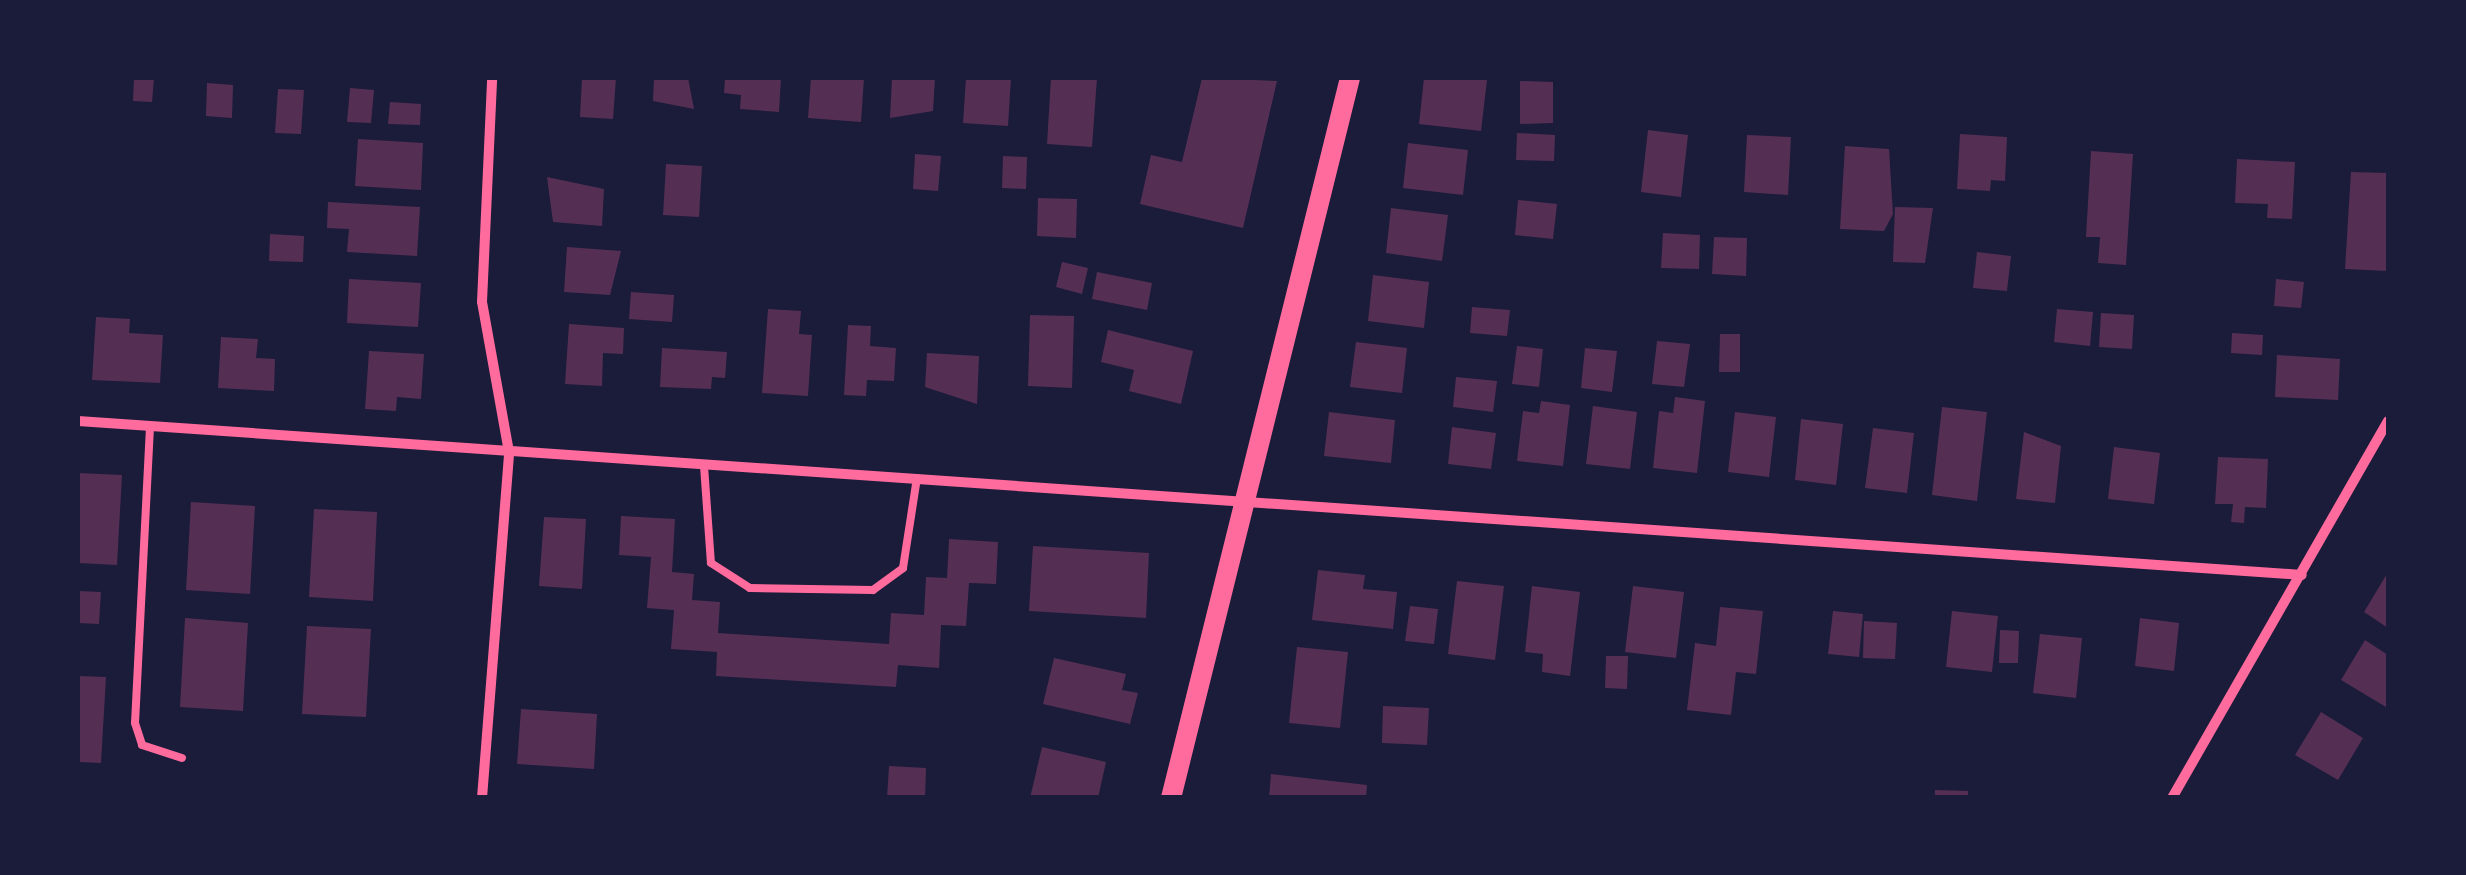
<!DOCTYPE html>
<style>
body{margin:0}
#map{position:relative;width:2466px;height:875px;overflow:hidden;background:#1b1b3a;font-family:Lato,sans-serif}
div>[style]{position:absolute}
.building>*{inset:0;background:#542f53}
.service>*{height:8px;margin:-4px;padding:0 4px;transform-origin:4px;border-radius:4px;background:#ff6b9d}
.minor>*{height:10px;margin:-5px;padding:0 5px;transform-origin:5px;border-radius:5px;background:#ff6b9d}
.secondary>*{height:20px;margin:-10px;padding:0 10px;transform-origin:10px;border-radius:10px;background:#ff6b9d}
span{translate:-50% -50%;white-space:nowrap;text-align:center;line-height:1.15;-webkit-text-stroke:8px #1b1b3a;paint-order:stroke}
.frame{position:absolute;inset:0;border:80px solid #1b1b3a;pointer-events:none}
</style>
<div id="map">
<div class="building">
<div style="clip-path:polygon(134px 78px,154px 78px,152px 102px,133px 101px)"></div>
<div style="clip-path:polygon(582px 78px,616px 78px,613px 119px,580px 117px)"></div>
<div style="clip-path:polygon(654px 78px,688px 78px,694px 109px,653px 101px)"></div>
<div style="clip-path:polygon(725px 78px,781px 78px,779px 112px,740px 109px,741px 95px,724px 93px)"></div>
<div style="clip-path:polygon(811px 78px,864px 78px,861px 122px,808px 118px)"></div>
<div style="clip-path:polygon(892px 78px,935px 78px,933px 111px,890px 118px)"></div>
<div style="clip-path:polygon(966px 78px,1011px 78px,1008px 126px,963px 123px)"></div>
<div style="clip-path:polygon(1051px 78px,1097px 78px,1092px 147px,1047px 144px)"></div>
<div style="clip-path:polygon(1202px 78px,1277px 81px,1243px 228px,1140px 204px,1151px 155px,1182px 162px)"></div>
<div style="clip-path:polygon(1424px 78px,1487px 80px,1481px 131px,1419px 124px)"></div>
<div style="clip-path:polygon(1520px 81px,1553px 82px,1553px 123px,1520px 124px)"></div>
<div style="clip-path:polygon(207px 83px,233px 85px,232px 118px,206px 116px)"></div>
<div style="clip-path:polygon(350px 88px,374px 90px,371px 123px,347px 122px)"></div>
<div style="clip-path:polygon(278px 89px,304px 90px,301px 134px,275px 133px)"></div>
<div style="clip-path:polygon(390px 102px,421px 104px,420px 125px,388px 124px)"></div>
<div style="clip-path:polygon(1648px 130px,1688px 135px,1681px 197px,1641px 192px)"></div>
<div style="clip-path:polygon(1517px 133px,1555px 135px,1554px 161px,1516px 160px)"></div>
<div style="clip-path:polygon(1960px 134px,2007px 137px,2005px 181px,1991px 180px,1990px 191px,1957px 189px)"></div>
<div style="clip-path:polygon(1747px 135px,1791px 137px,1788px 195px,1744px 192px)"></div>
<div style="clip-path:polygon(358px 139px,423px 143px,421px 190px,355px 186px)"></div>
<div style="clip-path:polygon(1408px 143px,1468px 150px,1463px 195px,1403px 188px)"></div>
<div style="clip-path:polygon(1845px 146px,1889px 149px,1893px 214px,1884px 231px,1840px 229px)"></div>
<div style="clip-path:polygon(2091px 151px,2133px 154px,2126px 265px,2098px 263px,2100px 237px,2086px 237px)"></div>
<div style="clip-path:polygon(915px 154px,941px 156px,938px 191px,913px 189px)"></div>
<div style="clip-path:polygon(1003px 156px,1027px 157px,1026px 189px,1002px 188px)"></div>
<div style="clip-path:polygon(2237px 159px,2295px 162px,2292px 219px,2267px 218px,2268px 204px,2235px 203px)"></div>
<div style="clip-path:polygon(666px 164px,702px 166px,699px 217px,663px 215px)"></div>
<div style="clip-path:polygon(2351px 172px,2388px 173px,2388px 271px,2345px 269px)"></div>
<div style="clip-path:polygon(547px 177px,604px 189px,602px 226px,553px 222px)"></div>
<div style="clip-path:polygon(1038px 198px,1077px 199px,1076px 238px,1037px 236px)"></div>
<div style="clip-path:polygon(1518px 200px,1557px 204px,1553px 239px,1515px 235px)"></div>
<div style="clip-path:polygon(328px 202px,420px 207px,417px 256px,347px 252px,349px 229px,327px 228px)"></div>
<div style="clip-path:polygon(1895px 207px,1933px 208px,1925px 263px,1893px 262px)"></div>
<div style="clip-path:polygon(1391px 208px,1448px 215px,1442px 261px,1386px 253px)"></div>
<div style="clip-path:polygon(1663px 233px,1700px 235px,1699px 269px,1661px 268px)"></div>
<div style="clip-path:polygon(270px 234px,304px 236px,303px 262px,269px 261px)"></div>
<div style="clip-path:polygon(1714px 237px,1747px 238px,1746px 276px,1712px 274px)"></div>
<div style="clip-path:polygon(567px 247px,621px 251px,610px 295px,564px 292px)"></div>
<div style="clip-path:polygon(1977px 252px,2011px 256px,2007px 291px,1973px 288px)"></div>
<div style="clip-path:polygon(1062px 262px,1088px 268px,1082px 294px,1056px 287px)"></div>
<div style="clip-path:polygon(1097px 272px,1152px 283px,1147px 310px,1092px 299px)"></div>
<div style="clip-path:polygon(1373px 275px,1429px 282px,1424px 328px,1368px 321px)"></div>
<div style="clip-path:polygon(349px 279px,421px 283px,418px 327px,347px 323px)"></div>
<div style="clip-path:polygon(2276px 279px,2304px 282px,2301px 308px,2274px 306px)"></div>
<div style="clip-path:polygon(631px 292px,674px 295px,672px 322px,629px 319px)"></div>
<div style="clip-path:polygon(1472px 307px,1510px 310px,1507px 336px,1470px 333px)"></div>
<div style="clip-path:polygon(768px 309px,801px 311px,799px 334px,812px 335px,808px 396px,762px 393px)"></div>
<div style="clip-path:polygon(2057px 309px,2093px 312px,2090px 346px,2054px 342px)"></div>
<div style="clip-path:polygon(2101px 313px,2134px 315px,2132px 349px,2099px 347px)"></div>
<div style="clip-path:polygon(1030px 315px,1074px 316px,1072px 388px,1028px 386px)"></div>
<div style="clip-path:polygon(96px 317px,130px 319px,129px 333px,163px 335px,160px 383px,92px 380px)"></div>
<div style="clip-path:polygon(569px 324px,624px 328px,623px 354px,603px 353px,602px 386px,565px 384px)"></div>
<div style="clip-path:polygon(848px 325px,871px 326px,870px 346px,896px 348px,894px 381px,867px 380px,866px 396px,844px 395px)"></div>
<div style="clip-path:polygon(1108px 330px,1193px 351px,1181px 404px,1129px 391px,1134px 370px,1101px 362px)"></div>
<div style="clip-path:polygon(2232px 333px,2263px 335px,2262px 355px,2231px 353px)"></div>
<div style="clip-path:polygon(1720px 334px,1740px 334px,1740px 372px,1719px 372px)"></div>
<div style="clip-path:polygon(221px 337px,258px 339px,256px 358px,275px 359px,274px 391px,218px 388px)"></div>
<div style="clip-path:polygon(1657px 341px,1690px 344px,1684px 387px,1652px 384px)"></div>
<div style="clip-path:polygon(1356px 342px,1407px 348px,1402px 393px,1350px 387px)"></div>
<div style="clip-path:polygon(1517px 346px,1543px 349px,1539px 387px,1512px 384px)"></div>
<div style="clip-path:polygon(662px 348px,727px 352px,725px 378px,712px 377px,711px 389px,660px 387px)"></div>
<div style="clip-path:polygon(1585px 348px,1617px 351px,1612px 392px,1581px 388px)"></div>
<div style="clip-path:polygon(369px 351px,424px 354px,421px 399px,397px 397px,396px 411px,365px 409px)"></div>
<div style="clip-path:polygon(927px 353px,979px 356px,977px 404px,925px 387px)"></div>
<div style="clip-path:polygon(2277px 355px,2340px 359px,2338px 400px,2275px 397px)"></div>
<div style="clip-path:polygon(1456px 377px,1497px 381px,1493px 412px,1453px 407px)"></div>
<div style="clip-path:polygon(1675px 397px,1705px 401px,1697px 473px,1653px 468px,1659px 411px,1673px 413px)"></div>
<div style="clip-path:polygon(1541px 401px,1570px 405px,1563px 466px,1517px 461px,1523px 411px,1539px 413px)"></div>
<div style="clip-path:polygon(1593px 406px,1637px 412px,1630px 469px,1586px 464px)"></div>
<div style="clip-path:polygon(1942px 407px,1987px 412px,1977px 501px,1932px 495px)"></div>
<div style="clip-path:polygon(1329px 412px,1395px 420px,1391px 463px,1324px 456px)"></div>
<div style="clip-path:polygon(1735px 412px,1776px 417px,1769px 477px,1728px 472px)"></div>
<div style="clip-path:polygon(1801px 419px,1843px 424px,1836px 485px,1795px 480px)"></div>
<div style="clip-path:polygon(1452px 427px,1496px 433px,1491px 469px,1448px 464px)"></div>
<div style="clip-path:polygon(1873px 428px,1914px 433px,1907px 493px,1865px 488px)"></div>
<div style="clip-path:polygon(2024px 432px,2061px 446px,2055px 503px,2016px 499px)"></div>
<div style="clip-path:polygon(2114px 447px,2160px 453px,2154px 504px,2108px 499px)"></div>
<div style="clip-path:polygon(2218px 457px,2268px 459px,2266px 508px,2245px 507px,2244px 523px,2231px 522px,2233px 504px,2215px 504px)"></div>
<div style="clip-path:polygon(78px 473px,122px 475px,117px 565px,78px 563px)"></div>
<div style="clip-path:polygon(191px 502px,255px 506px,250px 594px,186px 590px)"></div>
<div style="clip-path:polygon(314px 509px,377px 512px,373px 601px,309px 597px)"></div>
<div style="clip-path:polygon(621px 516px,675px 519px,672px 572px,694px 574px,692px 600px,720px 602px,718px 633px,889px 644px,891px 613px,924px 615px,926px 577px,947px 578px,949px 539px,998px 542px,996px 584px,969px 583px,966px 626px,941px 625px,939px 668px,898px 665px,896px 687px,716px 676px,717px 652px,671px 649px,674px 610px,647px 608px,651px 557px,619px 555px)"></div>
<div style="clip-path:polygon(544px 517px,586px 519px,582px 589px,539px 586px)"></div>
<div style="clip-path:polygon(1033px 546px,1149px 553px,1146px 618px,1029px 611px)"></div>
<div style="clip-path:polygon(1318px 570px,1365px 575px,1363px 589px,1397px 592px,1393px 629px,1312px 620px)"></div>
<div style="clip-path:polygon(2388px 572px,2388px 628px,2364px 612px)"></div>
<div style="clip-path:polygon(1457px 581px,1504px 586px,1495px 660px,1448px 654px)"></div>
<div style="clip-path:polygon(1532px 586px,1580px 592px,1570px 676px,1542px 672px,1543px 654px,1525px 652px)"></div>
<div style="clip-path:polygon(1633px 586px,1684px 592px,1676px 658px,1625px 652px)"></div>
<div style="clip-path:polygon(78px 591px,101px 592px,99px 624px,78px 623px)"></div>
<div style="clip-path:polygon(1410px 606px,1438px 609px,1434px 644px,1405px 641px)"></div>
<div style="clip-path:polygon(1720px 607px,1763px 611px,1756px 674px,1736px 672px,1731px 715px,1687px 710px,1695px 643px,1716px 646px)"></div>
<div style="clip-path:polygon(1833px 611px,1863px 614px,1859px 657px,1828px 654px)"></div>
<div style="clip-path:polygon(1952px 611px,1998px 616px,1992px 672px,1946px 667px)"></div>
<div style="clip-path:polygon(185px 618px,248px 623px,243px 711px,180px 707px)"></div>
<div style="clip-path:polygon(2140px 618px,2179px 623px,2174px 671px,2135px 666px)"></div>
<div style="clip-path:polygon(1864px 621px,1897px 623px,1895px 659px,1863px 658px)"></div>
<div style="clip-path:polygon(307px 626px,371px 629px,366px 717px,302px 714px)"></div>
<div style="clip-path:polygon(2000px 630px,2019px 631px,2018px 663px,1999px 663px)"></div>
<div style="clip-path:polygon(2040px 634px,2082px 638px,2076px 698px,2033px 693px)"></div>
<div style="clip-path:polygon(2365px 640px,2388px 655px,2386px 707px,2341px 680px)"></div>
<div style="clip-path:polygon(1297px 647px,1348px 652px,1340px 728px,1289px 723px)"></div>
<div style="clip-path:polygon(1606px 656px,1628px 656px,1627px 689px,1605px 688px)"></div>
<div style="clip-path:polygon(1054px 658px,1126px 674px,1122px 690px,1138px 693px,1130px 724px,1043px 704px)"></div>
<div style="clip-path:polygon(78px 676px,106px 677px,101px 763px,78px 762px)"></div>
<div style="clip-path:polygon(1383px 706px,1429px 708px,1427px 745px,1382px 743px)"></div>
<div style="clip-path:polygon(521px 709px,597px 714px,594px 769px,517px 764px)"></div>
<div style="clip-path:polygon(2321px 712px,2363px 738px,2338px 780px,2295px 755px)"></div>
<div style="clip-path:polygon(1042px 747px,1106px 762px,1098px 798px,1030px 798px)"></div>
<div style="clip-path:polygon(889px 766px,926px 768px,925px 798px,887px 798px)"></div>
<div style="clip-path:polygon(1271px 774px,1367px 785px,1366px 798px,1269px 798px)"></div>
<div style="clip-path:polygon(1935px 790px,1968px 791px,1968px 798px,1935px 798px)"></div>
</div>
<div class="service">
<div style="left:150px;top:427px;width:296px;rotate:92.9deg"></div>
<div style="left:135px;top:723px;width:23px;rotate:72deg"></div>
<div style="left:142px;top:745px;width:42px;rotate:18deg"></div>
<div style="left:704px;top:466px;width:97px;rotate:85.9deg"></div>
<div style="left:711px;top:563px;width:46px;rotate:32.7deg"></div>
<div style="left:750px;top:588px;width:123px;rotate:0.9deg"></div>
<div style="left:873px;top:590px;width:37px;rotate:-36deg"></div>
<div style="left:903px;top:568px;width:91px;rotate:-81.2deg"></div>
</div>
<div class="minor">
<div style="left:78px;top:421px;width:2229px;rotate:3.96deg"></div>
<div style="left:482px;top:798px;width:347px;rotate:-85.5deg"></div>
<div style="left:509px;top:452px;width:152px;rotate:-100.2deg"></div>
<div style="left:482px;top:302px;width:224px;rotate:-87.4deg"></div>
<div style="left:2172px;top:798px;width:434px;rotate:-60.2deg"></div>
</div>
<div class="secondary">
<div style="left:1171px;top:798px;width:742px;rotate:-76.04deg"></div>
</div>
<div class="frame"></div>
</div>
